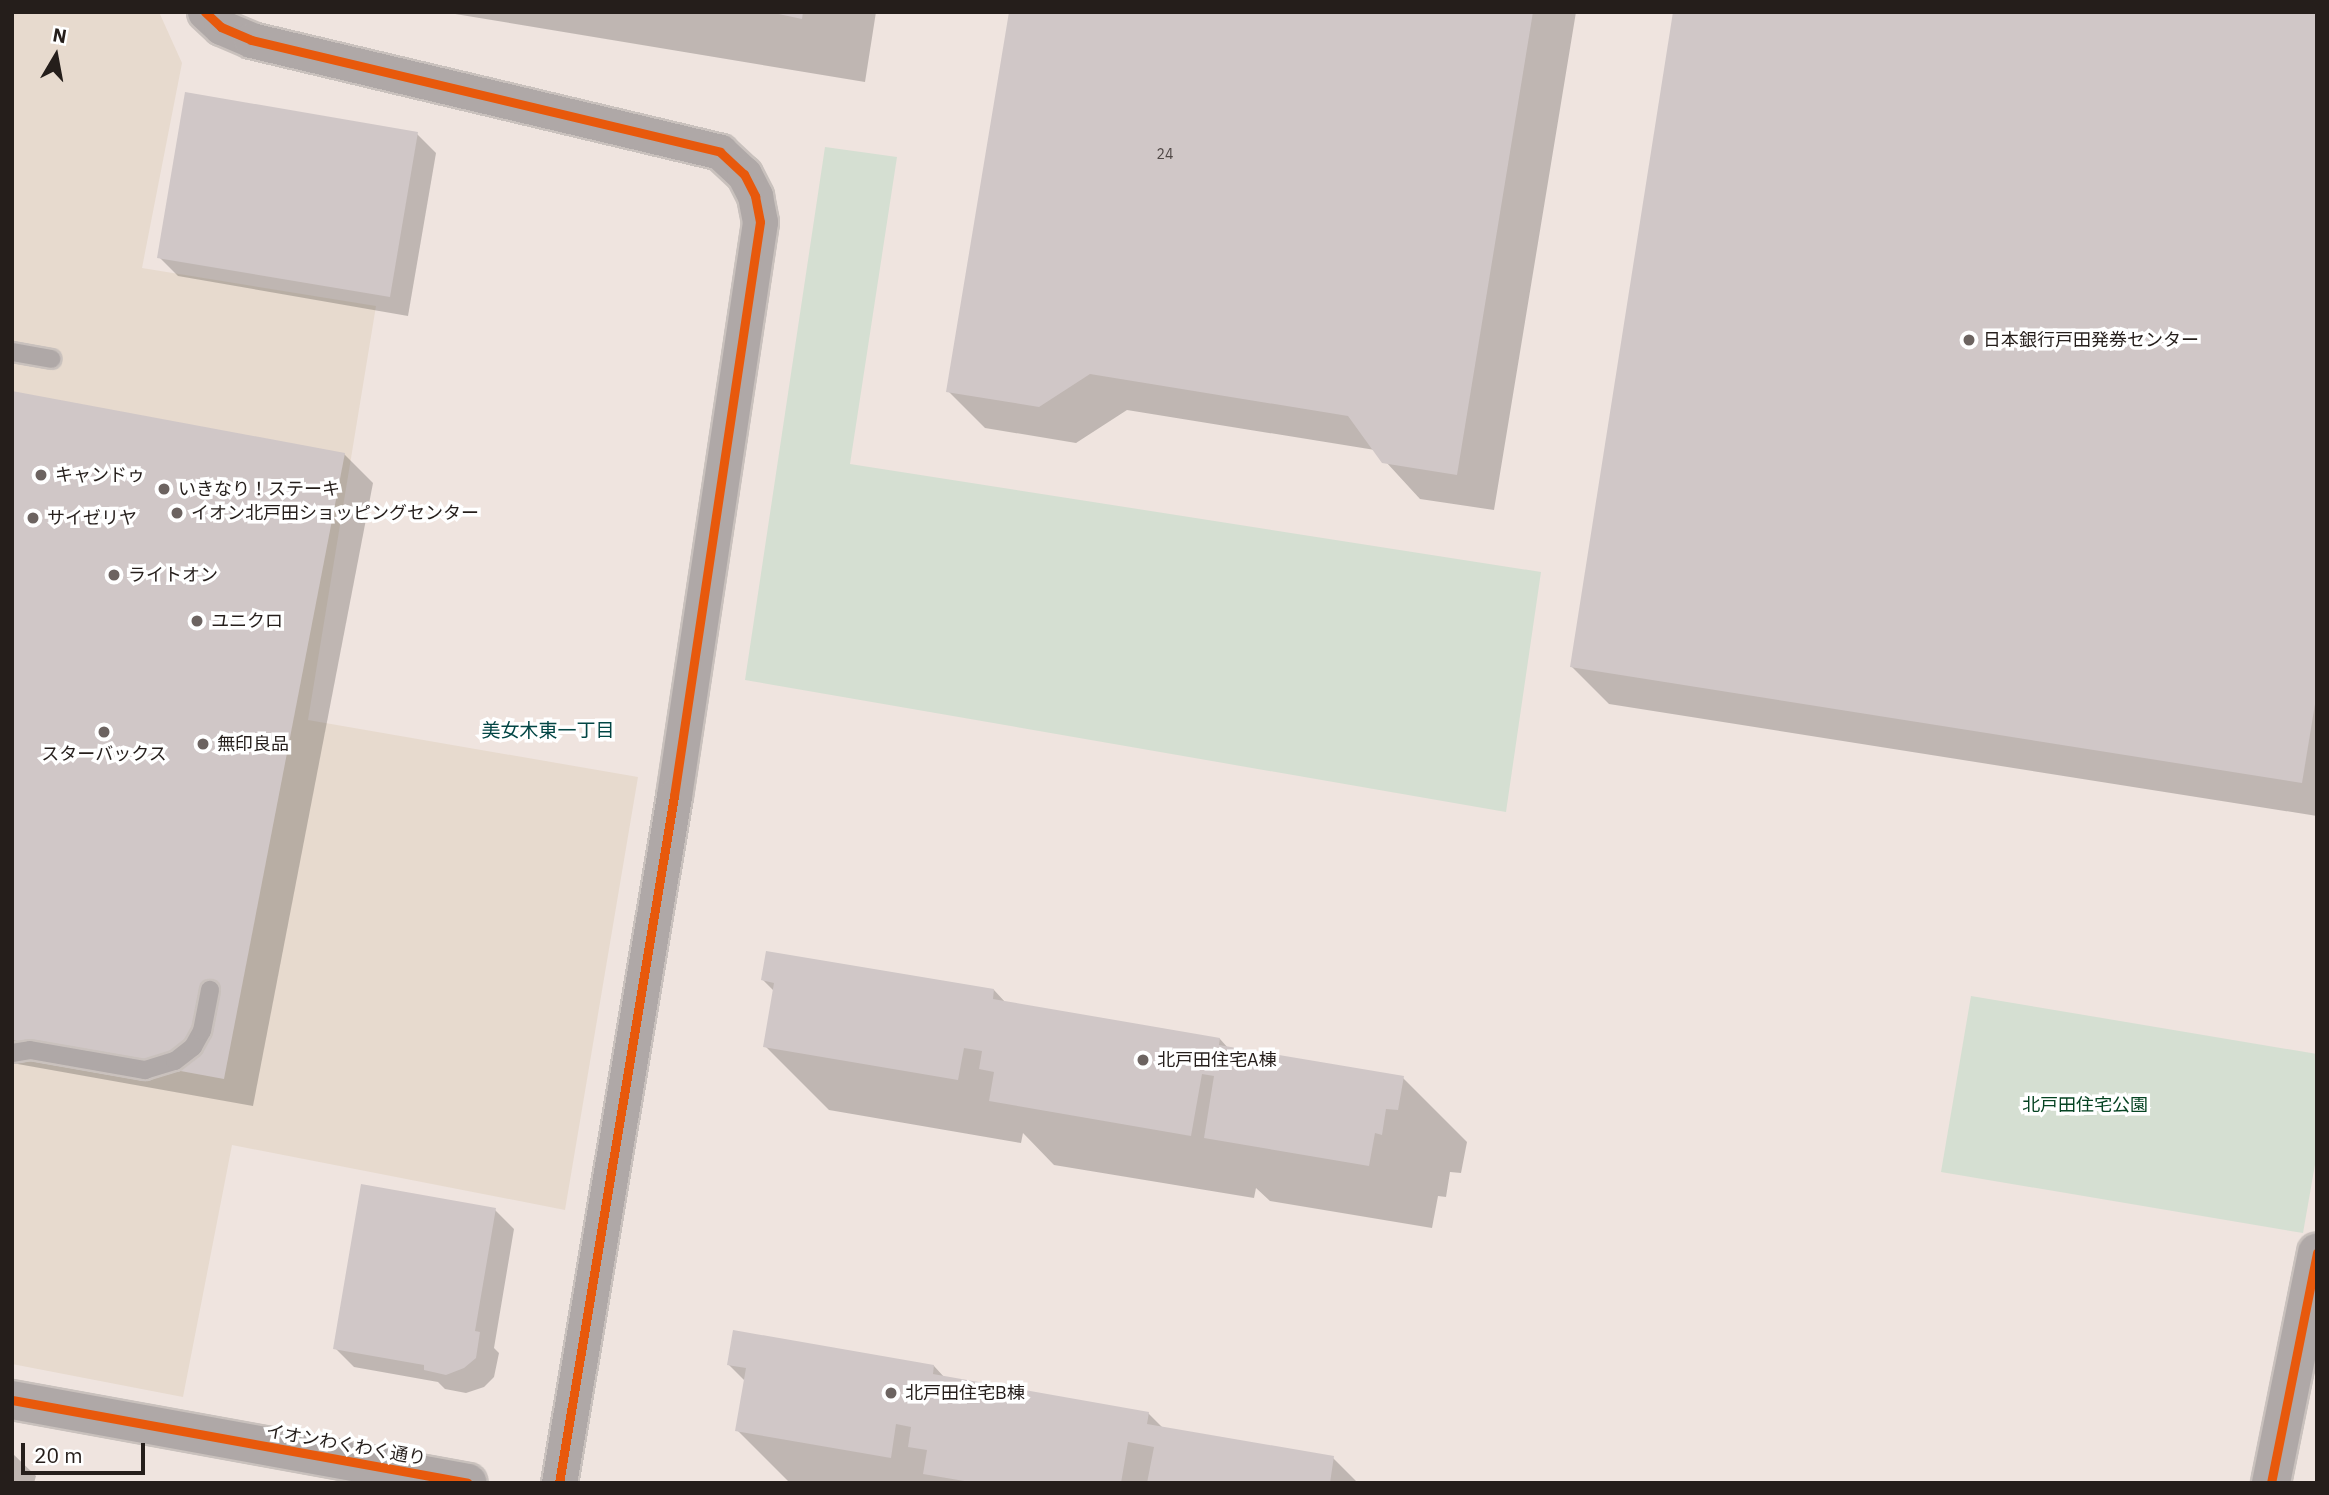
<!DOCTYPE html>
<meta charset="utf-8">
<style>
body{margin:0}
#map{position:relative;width:2329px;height:1495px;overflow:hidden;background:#efe4df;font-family:"IBM Plex Sans","Noto Sans JP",sans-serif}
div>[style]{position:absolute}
.commercial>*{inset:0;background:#e7dace}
.green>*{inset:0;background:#d5dfd2}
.shadow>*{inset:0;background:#0003}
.building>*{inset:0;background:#d0c7c7}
.roads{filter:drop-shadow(2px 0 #c9c1bd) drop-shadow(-2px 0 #c9c1bd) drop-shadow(0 2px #c9c1bd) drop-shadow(0 -2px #c9c1bd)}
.service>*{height:18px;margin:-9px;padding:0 9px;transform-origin:9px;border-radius:9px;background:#afa8a7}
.minor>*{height:35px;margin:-17.5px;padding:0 17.5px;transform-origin:17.5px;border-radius:17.5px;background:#afa8a7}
.tertiary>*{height:38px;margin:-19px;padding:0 19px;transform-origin:19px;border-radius:19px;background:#afa8a7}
.cycleway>*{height:9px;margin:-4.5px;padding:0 4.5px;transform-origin:4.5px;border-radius:4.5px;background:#e8590c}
.dots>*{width:19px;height:19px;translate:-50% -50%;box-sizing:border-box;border:4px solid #fff;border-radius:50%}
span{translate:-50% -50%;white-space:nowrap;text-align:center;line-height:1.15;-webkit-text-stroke:7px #fff;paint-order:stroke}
.number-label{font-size:14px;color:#504846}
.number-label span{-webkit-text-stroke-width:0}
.poi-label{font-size:18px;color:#251e1b}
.left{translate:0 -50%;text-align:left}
.park-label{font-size:18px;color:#054322}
.street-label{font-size:18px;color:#251e1b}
.neighbourhood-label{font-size:19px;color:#024645}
.frame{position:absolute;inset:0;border:14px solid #251e1b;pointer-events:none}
.north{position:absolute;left:21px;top:21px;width:70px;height:70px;-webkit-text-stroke:5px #fff;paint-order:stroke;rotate:10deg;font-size:19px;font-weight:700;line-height:28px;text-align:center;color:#251e1b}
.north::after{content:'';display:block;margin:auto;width:24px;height:32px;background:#251e1b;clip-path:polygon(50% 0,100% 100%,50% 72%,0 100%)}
.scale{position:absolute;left:21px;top:1443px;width:124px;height:32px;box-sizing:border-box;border:4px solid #251e1b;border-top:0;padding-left:9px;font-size:21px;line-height:24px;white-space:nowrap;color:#251e1b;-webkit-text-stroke:5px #fff;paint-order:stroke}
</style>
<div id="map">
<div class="commercial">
<div style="clip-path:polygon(12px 12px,159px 12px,182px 63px,142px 268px,376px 306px,308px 720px,638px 777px,565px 1210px,232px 1145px,183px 1397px,12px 1364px)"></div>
</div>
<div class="green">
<div style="clip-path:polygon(825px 147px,897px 157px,850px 464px,1541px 572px,1506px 812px,745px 680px)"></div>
<div style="clip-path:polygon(1971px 996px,2317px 1054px,2317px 1153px,2303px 1233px,1941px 1172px)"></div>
</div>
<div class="shadow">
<div style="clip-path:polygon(443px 12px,876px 12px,865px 82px)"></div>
<div style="clip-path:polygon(1011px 12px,1576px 12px,1494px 510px,1420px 499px,1375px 450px,1127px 410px,1076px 443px,985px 428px,948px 391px)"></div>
<div style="clip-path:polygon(2317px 12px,2317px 816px,1609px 704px,1572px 667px)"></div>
<div style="clip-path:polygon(417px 134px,436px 153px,408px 316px,178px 276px,159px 257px)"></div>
<div style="clip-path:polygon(12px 393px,344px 454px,373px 483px,253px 1106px,12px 1063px)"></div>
<div style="clip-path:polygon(763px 980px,994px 990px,1006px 1003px,1220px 1039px,1229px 1049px,1403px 1078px,1467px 1142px,1461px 1173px,1450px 1172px,1446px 1197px,1438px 1196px,1432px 1228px,1270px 1201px,1256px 1188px,1254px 1198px,1054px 1165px,1023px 1133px,1021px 1143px,829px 1110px,765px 1046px,774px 991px)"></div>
<div style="clip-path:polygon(495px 1210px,514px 1229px,494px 1348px,499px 1353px,494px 1377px,484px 1387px,466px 1393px,445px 1389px,438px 1382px,354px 1367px,335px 1348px)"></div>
<div style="clip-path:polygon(729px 1365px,934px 1366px,945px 1378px,1148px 1413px,1163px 1428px,1333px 1458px,1358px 1483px,790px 1483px,737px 1430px,745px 1381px)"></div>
<div style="clip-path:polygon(12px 1453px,36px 1476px,34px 1483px,12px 1483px)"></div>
</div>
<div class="building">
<div style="clip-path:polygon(769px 12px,803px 12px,802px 19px)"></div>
<div style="clip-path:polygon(1009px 12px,1533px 12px,1457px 475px,1382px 463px,1348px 416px,1090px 374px,1039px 407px,946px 392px)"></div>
<div style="clip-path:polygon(1673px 12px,2317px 12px,2317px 692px,2302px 783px,1570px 667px)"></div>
<div style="clip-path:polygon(185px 92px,418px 132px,390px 297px,157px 258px)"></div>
<div style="clip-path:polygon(12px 391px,345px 453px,224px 1079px,12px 1040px)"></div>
<div style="clip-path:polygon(766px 951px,994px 989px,993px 999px,1220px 1038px,1219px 1045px,1404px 1076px,1398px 1110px,1386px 1109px,1382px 1135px,1375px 1133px,1369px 1166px,1204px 1138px,1214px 1076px,1202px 1074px,1191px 1136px,989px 1101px,994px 1072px,979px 1069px,982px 1051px,964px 1048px,958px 1080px,763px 1047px,774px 983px,761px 980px)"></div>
<div style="clip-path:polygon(361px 1184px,496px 1208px,475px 1331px,480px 1332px,476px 1358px,464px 1368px,446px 1375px,424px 1370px,424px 1365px,333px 1349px)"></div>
<div style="clip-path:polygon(733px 1330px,934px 1365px,933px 1374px,1149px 1412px,1147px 1424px,1334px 1456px,1330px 1483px,1147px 1483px,1154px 1447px,1128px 1442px,1121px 1483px,976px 1483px,923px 1474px,927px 1450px,908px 1447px,911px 1427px,896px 1424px,891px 1458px,735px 1431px,746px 1368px,727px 1365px)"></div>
</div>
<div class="roads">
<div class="service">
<div style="left:12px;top:352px;width:40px;rotate:10deg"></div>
<div style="left:12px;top:1053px;width:18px;rotate:-9deg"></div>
<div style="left:30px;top:1050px;width:117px;rotate:9.9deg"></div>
<div style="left:145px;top:1070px;width:31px;rotate:-17deg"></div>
<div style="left:175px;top:1061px;width:23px;rotate:-38deg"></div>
<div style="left:193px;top:1047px;width:18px;rotate:-61deg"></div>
<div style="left:202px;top:1031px;width:42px;rotate:-79deg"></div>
</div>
<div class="minor">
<div style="left:205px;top:12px;width:22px;rotate:43deg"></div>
<div style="left:221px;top:27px;width:33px;rotate:23deg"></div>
<div style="left:251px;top:40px;width:482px;rotate:13.4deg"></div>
<div style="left:720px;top:152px;width:33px;rotate:43deg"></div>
<div style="left:744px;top:174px;width:25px;rotate:63deg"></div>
<div style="left:755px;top:196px;width:26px;rotate:79deg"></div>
<div style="left:760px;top:222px;width:580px;rotate:98.52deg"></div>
<div style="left:674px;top:796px;width:697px;rotate:99.5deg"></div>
</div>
<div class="tertiary">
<div style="left:12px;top:1400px;width:463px;rotate:10.3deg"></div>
<div style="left:2271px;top:1483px;width:235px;rotate:-78.7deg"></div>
</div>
</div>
<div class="cycleway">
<div style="left:205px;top:12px;width:22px;rotate:43deg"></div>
<div style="left:221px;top:27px;width:33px;rotate:23deg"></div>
<div style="left:251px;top:40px;width:482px;rotate:13.4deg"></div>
<div style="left:720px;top:152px;width:33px;rotate:43deg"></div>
<div style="left:744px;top:174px;width:25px;rotate:63deg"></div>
<div style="left:755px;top:196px;width:26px;rotate:79deg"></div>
<div style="left:760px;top:222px;width:580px;rotate:98.52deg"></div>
<div style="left:674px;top:796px;width:697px;rotate:99.5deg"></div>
<div style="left:12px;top:1400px;width:463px;rotate:10.3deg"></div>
<div style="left:2271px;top:1483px;width:235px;rotate:-78.7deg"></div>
</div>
<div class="dots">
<div style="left:1969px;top:340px;background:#6c6360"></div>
<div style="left:41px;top:475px;background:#6c6360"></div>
<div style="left:164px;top:489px;background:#6c6360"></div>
<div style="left:177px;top:513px;background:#6c6360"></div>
<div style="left:33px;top:518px;background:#6c6360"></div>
<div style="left:114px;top:575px;background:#6c6360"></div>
<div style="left:197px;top:621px;background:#6c6360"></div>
<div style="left:104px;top:732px;background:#6c6360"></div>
<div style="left:203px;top:744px;background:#6c6360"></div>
<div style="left:1143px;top:1060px;background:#6c6360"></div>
<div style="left:891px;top:1393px;background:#6c6360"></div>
</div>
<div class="number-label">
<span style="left:1165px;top:154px">24</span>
</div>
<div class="poi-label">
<span class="left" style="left:1983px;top:340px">日本銀行戸田発券センター</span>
<span class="left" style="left:55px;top:475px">キャンドゥ</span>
<span class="left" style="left:178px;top:489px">いきなり！ステーキ</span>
<span class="left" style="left:191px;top:513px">イオン北戸田ショッピングセンター</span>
<span class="left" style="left:47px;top:518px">サイゼリヤ</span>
<span class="left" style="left:128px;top:575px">ライトオン</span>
<span class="left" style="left:211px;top:621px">ユニクロ</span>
<span class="left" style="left:217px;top:744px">無印良品</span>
<span style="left:104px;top:754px">スターバックス</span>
<span class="left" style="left:1157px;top:1060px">北戸田住宅A棟</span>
<span class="left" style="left:905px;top:1393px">北戸田住宅B棟</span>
</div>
<div class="park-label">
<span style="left:2085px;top:1105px">北戸田住宅公園</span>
</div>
<div class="street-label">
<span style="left:346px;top:1445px;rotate:10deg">イオンわくわく通り</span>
</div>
<div class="neighbourhood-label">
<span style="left:548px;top:731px">美女木東一丁目</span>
</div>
<div class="frame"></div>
<div class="north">N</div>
<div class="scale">20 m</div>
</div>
